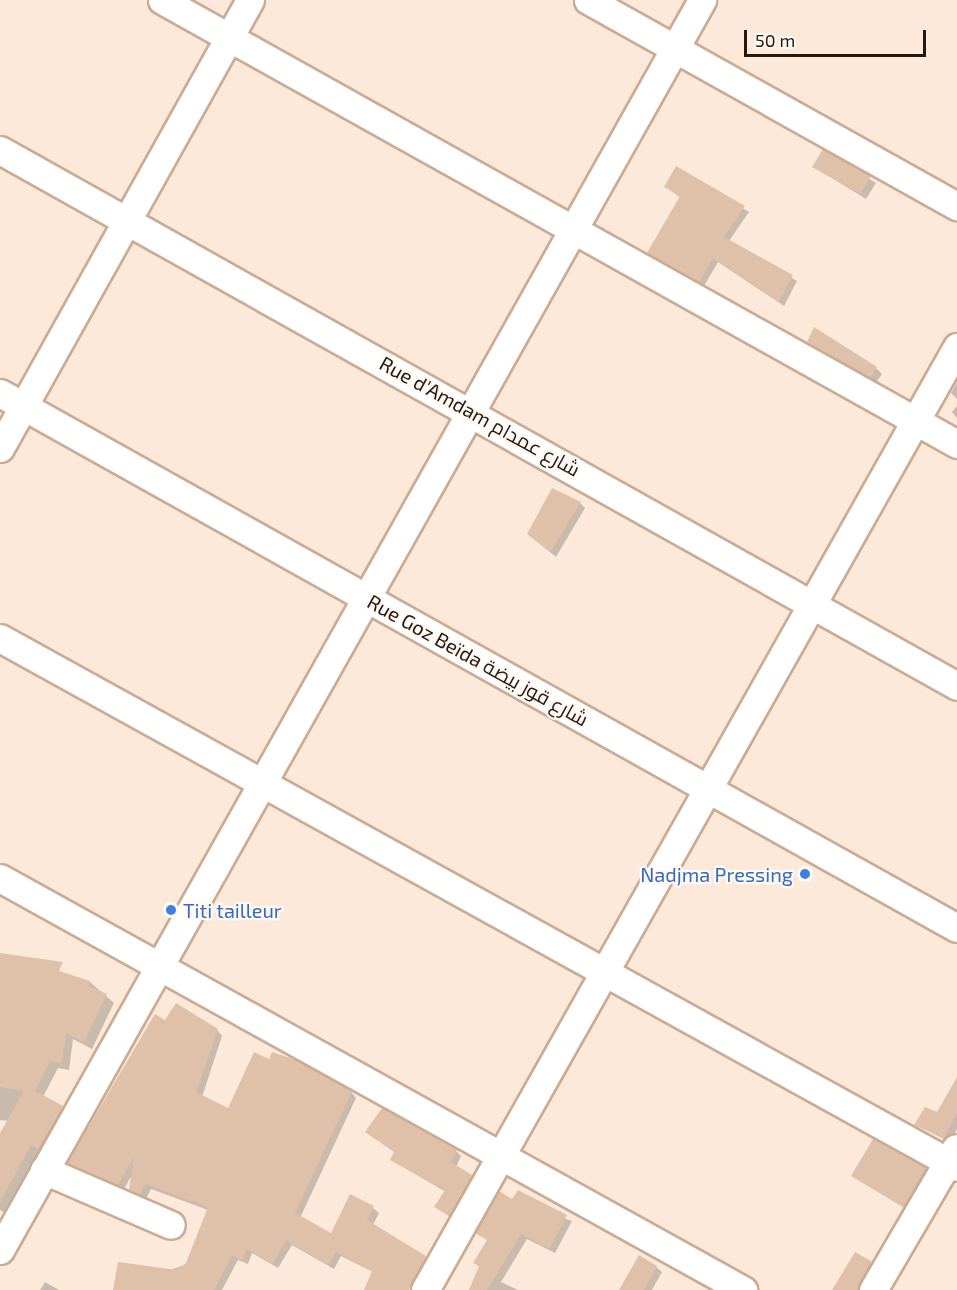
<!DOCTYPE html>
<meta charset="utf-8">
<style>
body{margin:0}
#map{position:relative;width:957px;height:1290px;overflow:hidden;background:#fce9da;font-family:"Exo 2",Cairo,sans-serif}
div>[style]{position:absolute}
.shadow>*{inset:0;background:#0003}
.building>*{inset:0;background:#dfc1aa}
.roads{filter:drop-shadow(2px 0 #caac94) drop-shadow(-2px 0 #caac94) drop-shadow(0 2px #caac94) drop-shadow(0 -2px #caac94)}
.minor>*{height:27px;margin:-13.5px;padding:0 13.5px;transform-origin:13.5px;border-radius:13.5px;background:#fff}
.dots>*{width:16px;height:16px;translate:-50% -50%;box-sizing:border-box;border:3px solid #fff9f4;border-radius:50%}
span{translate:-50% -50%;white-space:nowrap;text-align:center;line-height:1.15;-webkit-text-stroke:4.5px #fff9f4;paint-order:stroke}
.street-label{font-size:20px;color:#241910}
.shop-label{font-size:20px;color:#366cbe}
.right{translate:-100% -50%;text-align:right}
.left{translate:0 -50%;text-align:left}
.scale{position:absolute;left:744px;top:30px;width:182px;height:27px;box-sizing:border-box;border:3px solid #241910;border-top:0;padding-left:8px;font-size:18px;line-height:21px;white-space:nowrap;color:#241910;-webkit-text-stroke:4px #fff9f4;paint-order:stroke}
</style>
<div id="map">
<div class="shadow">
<div style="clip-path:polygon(823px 151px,876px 183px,866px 199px,814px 167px)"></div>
<div style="clip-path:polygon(677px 168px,749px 212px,729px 241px,797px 281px,784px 306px,718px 262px,704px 286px,649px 252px,681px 198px,666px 187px)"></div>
<div style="clip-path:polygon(809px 342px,876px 368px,882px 374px,876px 382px)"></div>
<div style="clip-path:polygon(957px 382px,957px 399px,951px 393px)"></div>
<div style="clip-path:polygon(957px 406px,957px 418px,952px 412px)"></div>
<div style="clip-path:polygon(580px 503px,585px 508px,556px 557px,534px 539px)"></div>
<div style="clip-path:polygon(0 961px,90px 982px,114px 1003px,92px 1049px,73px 1039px,69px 1070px,58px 1068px,43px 1097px,69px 1115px,46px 1156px,39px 1152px,5px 1213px,0 1210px,0 1139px,9px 1121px,0 1120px)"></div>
<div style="clip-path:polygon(165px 1023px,217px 1030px,222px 1036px,202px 1097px,229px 1110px,351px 1092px,356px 1098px,300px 1218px,331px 1235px,351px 1196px,373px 1208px,379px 1213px,373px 1225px,431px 1262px,419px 1283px,408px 1276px,402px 1290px,366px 1290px,373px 1272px,341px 1256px,334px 1269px,292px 1245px,278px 1268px,252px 1253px,248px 1264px,238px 1260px,222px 1290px,115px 1290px,187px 1264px,208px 1210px,151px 1189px,146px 1199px,136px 1195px,131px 1189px,133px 1173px,124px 1189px,69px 1163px)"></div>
<div style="clip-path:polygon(957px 1080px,957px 1129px,950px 1142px,916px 1125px,938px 1114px)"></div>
<div style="clip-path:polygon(456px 1151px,461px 1156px,456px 1167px,476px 1181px,454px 1220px,436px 1207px,446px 1192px,391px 1160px)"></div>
<div style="clip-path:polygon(925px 1169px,929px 1173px,908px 1210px,853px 1176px)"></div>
<div style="clip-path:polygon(513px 1202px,572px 1221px,555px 1253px,527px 1239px,501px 1282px,518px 1290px,471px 1290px,480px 1267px,475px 1263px,488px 1241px,477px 1232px)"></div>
<div style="clip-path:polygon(856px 1254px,875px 1266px,863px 1290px,834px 1290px)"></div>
<div style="clip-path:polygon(656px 1267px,662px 1272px,652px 1290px,622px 1290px)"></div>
<div style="clip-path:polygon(45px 1282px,59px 1290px,40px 1290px)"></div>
</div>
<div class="building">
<div style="clip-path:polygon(823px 149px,871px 176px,860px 194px,812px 167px)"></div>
<div style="clip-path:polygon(676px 166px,745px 206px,724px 237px,793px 275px,779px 302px,713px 258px,699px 282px,647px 253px,680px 196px,664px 187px)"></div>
<div style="clip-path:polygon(814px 327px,877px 367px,870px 378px,807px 342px)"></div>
<div style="clip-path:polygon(552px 488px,581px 502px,550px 552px,527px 534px)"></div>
<div style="clip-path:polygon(0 953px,63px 962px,59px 971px,90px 981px,89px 986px,107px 994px,84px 1042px,66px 1033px,62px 1063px,50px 1061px,35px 1091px,63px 1106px,38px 1149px,31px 1145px,0 1202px,0 1133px,24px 1091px,0 1087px)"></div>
<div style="clip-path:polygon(176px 1003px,218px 1029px,196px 1092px,228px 1108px,254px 1052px,269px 1059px,272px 1052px,296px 1060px,352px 1091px,295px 1213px,331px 1233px,350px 1194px,374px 1206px,367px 1220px,426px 1256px,409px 1290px,364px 1290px,372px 1271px,336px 1252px,328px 1265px,286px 1240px,272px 1264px,247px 1249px,243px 1260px,232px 1255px,214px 1290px,113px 1290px,118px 1262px,177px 1270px,186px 1263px,208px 1207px,145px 1184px,140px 1194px,129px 1190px,134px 1156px,118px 1185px,67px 1163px,155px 1014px,165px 1020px)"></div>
<div style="clip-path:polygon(957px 1077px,957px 1113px,944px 1138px,914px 1125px,925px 1107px,937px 1112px)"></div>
<div style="clip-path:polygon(382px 1108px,457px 1150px,451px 1162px,472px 1175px,449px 1216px,434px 1207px,445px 1190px,390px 1160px,394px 1152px,365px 1132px)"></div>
<div style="clip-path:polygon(873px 1139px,926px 1168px,903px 1207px,851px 1176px)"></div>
<div style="clip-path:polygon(518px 1190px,567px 1215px,549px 1249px,521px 1234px,487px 1290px,469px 1290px,479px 1266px,473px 1263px,487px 1240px,475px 1233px,499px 1191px,512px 1199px)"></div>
<div style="clip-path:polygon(855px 1252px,871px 1261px,857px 1290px,832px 1290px)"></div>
<div style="clip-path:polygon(639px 1255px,657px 1266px,644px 1290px,619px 1290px)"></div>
</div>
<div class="roads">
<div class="minor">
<div style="left:162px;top:0;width:911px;rotate:29.18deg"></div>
<div style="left:588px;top:0;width:423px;rotate:29.2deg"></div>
<div style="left:0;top:150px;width:1097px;rotate:29.25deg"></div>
<div style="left:0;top:393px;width:1096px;rotate:29.21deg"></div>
<div style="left:0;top:448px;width:513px;rotate:-60.84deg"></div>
<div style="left:0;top:638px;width:1093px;rotate:28.93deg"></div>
<div style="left:0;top:878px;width:850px;rotate:29.01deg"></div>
<div style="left:44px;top:1170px;width:138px;rotate:23.4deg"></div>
<div style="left:0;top:1250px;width:1434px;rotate:-60.68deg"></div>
<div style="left:425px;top:1290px;width:1083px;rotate:-60.57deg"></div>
<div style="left:873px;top:1290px;width:164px;rotate:-59.7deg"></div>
</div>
</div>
<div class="dots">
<div style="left:805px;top:874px;background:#3f7fe0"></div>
<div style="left:171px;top:910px;background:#3f7fe0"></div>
</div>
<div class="street-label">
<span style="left:480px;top:416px;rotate:29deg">Rue d'Amdam شارع عمدام</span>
<span style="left:478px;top:660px;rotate:29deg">Rue Goz Beïda شارع قوز بيضة</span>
</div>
<div class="shop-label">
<span class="right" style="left:793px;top:874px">Nadjma Pressing</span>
<span class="left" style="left:183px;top:910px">Titi tailleur</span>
</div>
<div class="scale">50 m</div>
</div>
